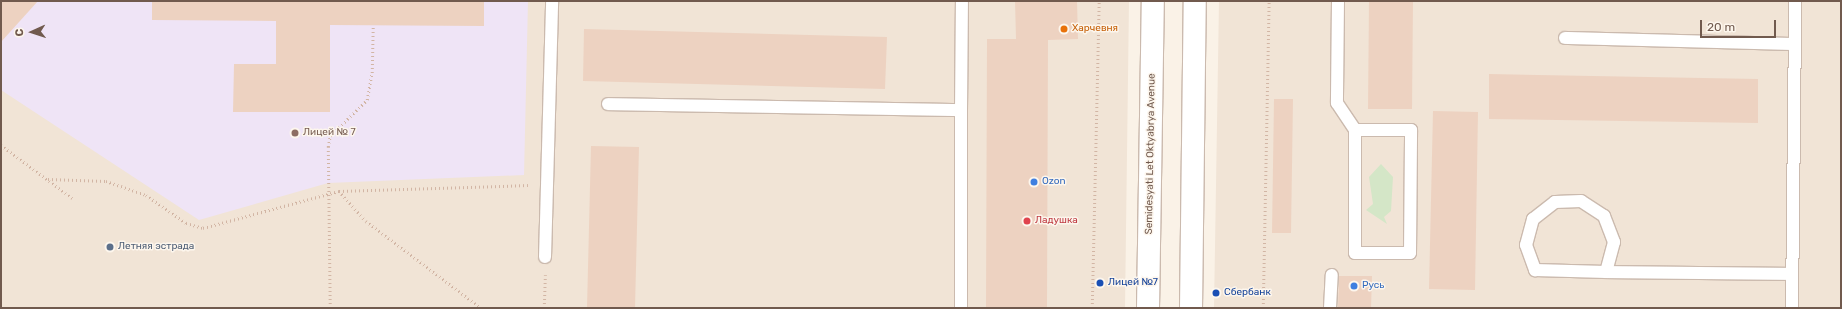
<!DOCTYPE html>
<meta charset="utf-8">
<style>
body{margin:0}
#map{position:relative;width:1842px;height:309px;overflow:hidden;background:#faf2e7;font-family:Rubik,sans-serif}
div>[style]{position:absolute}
.residential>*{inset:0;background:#f1e4d6}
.education>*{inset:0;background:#efe4f6}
.green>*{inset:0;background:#d4e6c7}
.building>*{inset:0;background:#edd2c1}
.path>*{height:2.5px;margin-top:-1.25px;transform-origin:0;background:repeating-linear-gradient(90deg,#d2b5a4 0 1px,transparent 0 4px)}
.roads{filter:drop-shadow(1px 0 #cbbaae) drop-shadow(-1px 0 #cbbaae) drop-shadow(0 1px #cbbaae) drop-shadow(0 -1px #cbbaae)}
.lane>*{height:12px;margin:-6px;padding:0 6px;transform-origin:6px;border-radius:6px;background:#fff}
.secondary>*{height:22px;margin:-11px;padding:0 11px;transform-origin:11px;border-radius:11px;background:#fff}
.dots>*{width:11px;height:11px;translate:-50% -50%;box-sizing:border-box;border:2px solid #fdf6ed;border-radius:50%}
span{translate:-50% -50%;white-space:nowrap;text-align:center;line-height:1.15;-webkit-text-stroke:3px #fdf6ed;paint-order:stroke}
.food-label{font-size:10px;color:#c56008}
.left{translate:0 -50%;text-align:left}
.education-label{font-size:10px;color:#785e54}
.street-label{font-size:10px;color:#715a4e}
.shop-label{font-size:10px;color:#366cbe}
.health-label{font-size:10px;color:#be3a42}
.service-label{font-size:10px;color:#4e5e75}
.transit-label{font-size:10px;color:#164399}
.frame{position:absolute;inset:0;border:2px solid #715a4e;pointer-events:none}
.north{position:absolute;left:12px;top:12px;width:40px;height:40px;-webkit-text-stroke:3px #fdf6ed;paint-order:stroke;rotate:267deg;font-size:11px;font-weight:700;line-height:16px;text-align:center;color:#715a4e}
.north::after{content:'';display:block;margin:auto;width:14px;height:18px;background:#715a4e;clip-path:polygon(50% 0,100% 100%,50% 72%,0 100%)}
.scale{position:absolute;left:1700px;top:20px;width:76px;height:18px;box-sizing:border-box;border:2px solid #715a4e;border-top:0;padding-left:5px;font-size:12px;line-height:14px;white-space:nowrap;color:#715a4e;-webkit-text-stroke:3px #fdf6ed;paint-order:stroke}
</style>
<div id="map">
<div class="residential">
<div style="clip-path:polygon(1px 1px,1129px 1px,1125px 308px,1px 308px)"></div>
<div style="clip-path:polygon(1219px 1px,1841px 1px,1841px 308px,1214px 308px)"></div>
</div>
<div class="education">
<div style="clip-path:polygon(1px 1px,528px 1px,524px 175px,328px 183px,199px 220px,1px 90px)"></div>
</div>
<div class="green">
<div style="clip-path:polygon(1381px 164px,1393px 177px,1391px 211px,1384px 217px,1387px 224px,1366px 210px,1373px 204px,1369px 177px)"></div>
</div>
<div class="building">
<div style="clip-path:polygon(1px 1px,38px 1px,1px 42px)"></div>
<div style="clip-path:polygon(152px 1px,484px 1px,484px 26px,330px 25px,330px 112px,233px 112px,234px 64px,276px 64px,276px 21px,152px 20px)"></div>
<div style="clip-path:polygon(1015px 1px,1077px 1px,1078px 39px,1048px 40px,1047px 308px,986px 308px,987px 39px,1016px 39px)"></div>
<div style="clip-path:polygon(1369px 1px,1413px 1px,1412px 109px,1368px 109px)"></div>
<div style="clip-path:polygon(584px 29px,887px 37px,885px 89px,583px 81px)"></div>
<div style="clip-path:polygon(1489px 74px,1758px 79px,1758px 123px,1489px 119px)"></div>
<div style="clip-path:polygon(1274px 99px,1293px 99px,1291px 233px,1272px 233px)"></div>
<div style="clip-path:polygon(1433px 111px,1478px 112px,1475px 290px,1429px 289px)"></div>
<div style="clip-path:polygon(591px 146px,639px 147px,635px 308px,587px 308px)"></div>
<div style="clip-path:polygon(1339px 276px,1372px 276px,1371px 308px,1338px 308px)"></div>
</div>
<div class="path">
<div style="left:1px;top:145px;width:89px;rotate:36.7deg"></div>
<div style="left:48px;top:179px;width:58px;rotate:2deg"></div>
<div style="left:106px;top:181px;width:42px;rotate:19.3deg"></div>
<div style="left:146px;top:195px;width:49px;rotate:35deg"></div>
<div style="left:186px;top:223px;width:18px;rotate:16deg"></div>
<div style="left:203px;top:228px;width:141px;rotate:-15.2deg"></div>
<div style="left:339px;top:191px;width:40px;rotate:48deg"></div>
<div style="left:366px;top:221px;width:144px;rotate:37.1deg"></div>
<div style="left:339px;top:191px;width:189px;rotate:-1.8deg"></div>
<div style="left:330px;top:308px;width:161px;rotate:-90.7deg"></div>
<div style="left:328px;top:147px;width:11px;rotate:-80deg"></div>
<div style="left:330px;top:136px;width:52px;rotate:-44.2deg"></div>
<div style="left:367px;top:100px;width:27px;rotate:-80deg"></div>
<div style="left:372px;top:73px;width:48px;rotate:-88.8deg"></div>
<div style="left:544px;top:308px;width:33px;rotate:-88deg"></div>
<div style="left:1092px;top:308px;width:307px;rotate:-88.7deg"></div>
<div style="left:1263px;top:308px;width:307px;rotate:-88.9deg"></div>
</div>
<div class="roads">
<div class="lane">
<div style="left:1338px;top:1px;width:102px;rotate:90.6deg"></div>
<div style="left:1337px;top:103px;width:32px;rotate:56deg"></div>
<div style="left:1355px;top:130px;width:123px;rotate:90deg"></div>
<div style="left:1355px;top:253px;width:55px"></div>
<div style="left:1410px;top:253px;width:123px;rotate:-89.5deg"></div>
<div style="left:1411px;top:130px;width:56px;rotate:180deg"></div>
<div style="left:1565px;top:38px;width:230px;rotate:1.5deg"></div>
<div style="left:608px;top:104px;width:353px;rotate:1deg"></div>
<div style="left:961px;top:110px;width:109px;rotate:-89.5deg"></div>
<div style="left:545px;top:257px;width:256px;rotate:-88.4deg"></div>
<div style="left:1606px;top:272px;width:31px;rotate:-75deg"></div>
<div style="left:1614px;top:242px;width:28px;rotate:-111deg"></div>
<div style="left:1604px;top:216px;width:27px;rotate:-147deg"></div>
<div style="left:1581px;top:201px;width:26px;rotate:178deg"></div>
<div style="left:1555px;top:202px;width:28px;rotate:142deg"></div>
<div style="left:1533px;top:219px;width:27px;rotate:105deg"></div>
<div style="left:1526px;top:245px;width:27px;rotate:70deg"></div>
<div style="left:1535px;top:270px;width:71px;rotate:1.6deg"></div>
<div style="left:1606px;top:272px;width:186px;rotate:0.6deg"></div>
<div style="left:961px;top:308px;width:198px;rotate:-90deg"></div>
<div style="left:1330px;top:308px;width:33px;rotate:-87deg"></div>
<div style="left:1792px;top:308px;width:307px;rotate:-89.4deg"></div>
</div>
<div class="secondary">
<div style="left:1148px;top:308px;width:307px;rotate:-89.1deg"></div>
<div style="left:1191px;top:308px;width:307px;rotate:-89.3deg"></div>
</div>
</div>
<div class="dots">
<div style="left:1064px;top:29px;background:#e8710a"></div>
<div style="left:295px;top:133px;background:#8d6e63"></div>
<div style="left:1034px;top:182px;background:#3f7fe0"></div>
<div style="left:1027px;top:221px;background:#e0444e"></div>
<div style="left:110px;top:247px;background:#5c6f8a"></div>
<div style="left:1100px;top:283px;background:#1a4fb4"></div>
<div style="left:1354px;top:286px;background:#3f7fe0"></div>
<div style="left:1216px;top:293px;background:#1a4fb4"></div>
</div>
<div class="food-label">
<span class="left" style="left:1072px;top:29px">Харчевня</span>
</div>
<div class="education-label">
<span class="left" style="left:303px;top:133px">Лицей № 7</span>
</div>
<div class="street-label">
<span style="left:1151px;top:154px;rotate:-89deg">Semidesyati Let Oktyabrya Avenue</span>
</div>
<div class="shop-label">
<span class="left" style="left:1042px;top:182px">Ozon</span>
<span class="left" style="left:1362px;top:286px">Русь</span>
</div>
<div class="health-label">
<span class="left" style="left:1035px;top:221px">Ладушка</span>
</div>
<div class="service-label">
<span class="left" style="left:118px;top:247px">Летняя эстрада</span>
</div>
<div class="transit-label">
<span class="left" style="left:1108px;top:283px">Лицей №7</span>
<span class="left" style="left:1224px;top:293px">Сбербанк</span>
</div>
<div class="frame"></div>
<div class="north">С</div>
<div class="scale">20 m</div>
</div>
